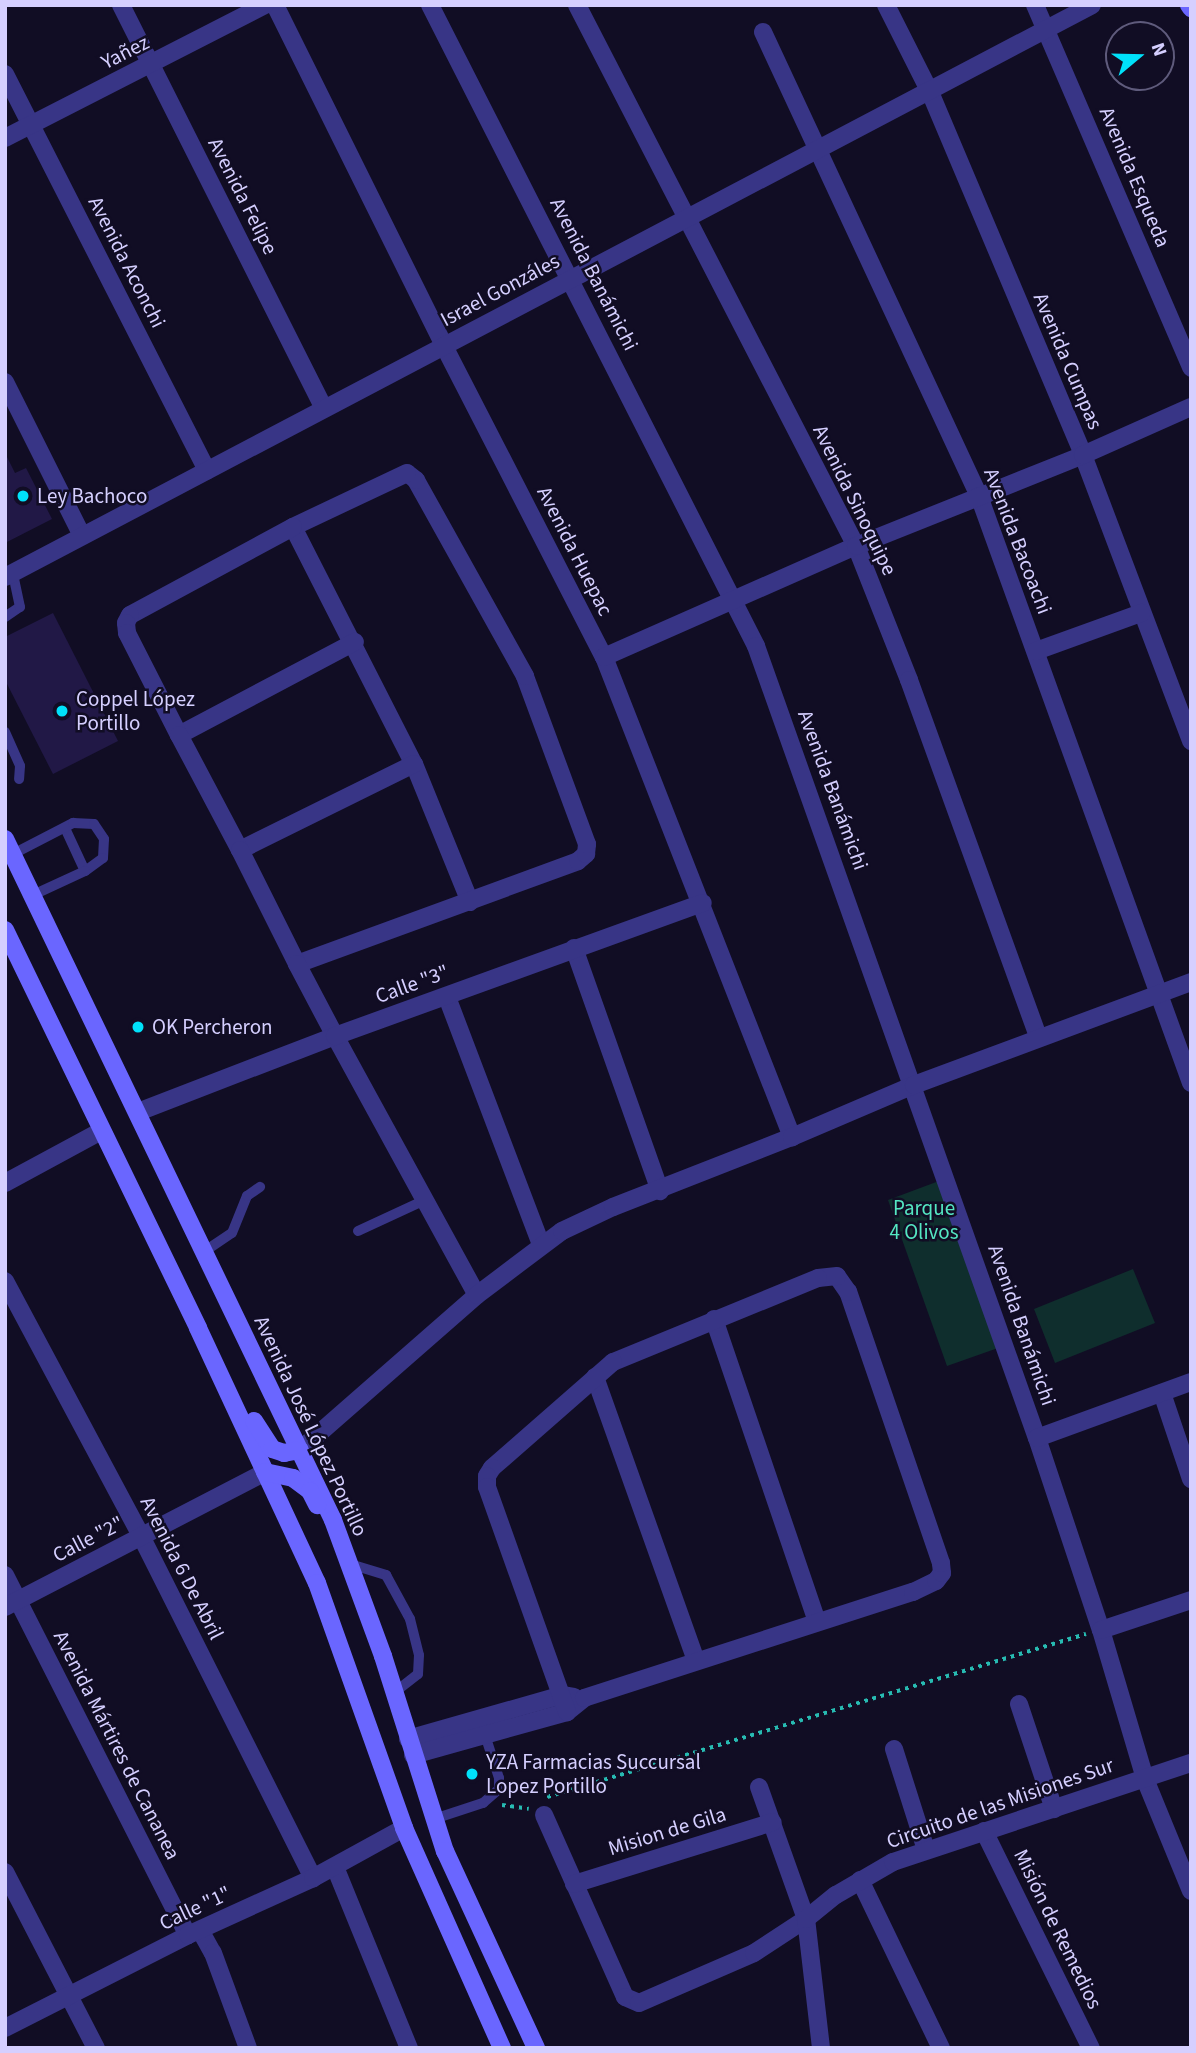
<!DOCTYPE html>
<meta charset="utf-8">
<style>
body{margin:0}
#map{position:relative;width:1196px;height:2053px;overflow:hidden;background:#110d24;font-family:"Source Sans 3",sans-serif}
div>[style]{position:absolute}
.green>*{inset:0;background:#0f2e2d}
.building>*{inset:0;background:#211846}
.path>*{height:3.5px;margin-top:-1.75px;transform-origin:0;background:repeating-linear-gradient(90deg,#27bbb2 0 3.5px,transparent 0 8.5px)}
.lane>*{height:10px;margin:-5px;padding:0 5px;transform-origin:5px;border-radius:5px;background:#383586}
.street>*{height:18px;margin:-9px;padding:0 9px;transform-origin:9px;border-radius:9px;background:#383586}
.secondary>*{height:18px;margin:-9px;padding:0 9px;transform-origin:9px;border-radius:9px;background:#6a66ff}
.dots>*{width:19px;height:19px;translate:-50% -50%;box-sizing:border-box;border:4px solid #110d24;border-radius:50%}
span{translate:-50% -50%;white-space:nowrap;text-align:center;line-height:1.15;-webkit-text-stroke:5px #110d24;paint-order:stroke}
.street-label{font-size:21px;color:#d5cfff}
.poi-label{font-size:21px;color:#d5cfff}
.left{translate:0 -50%;text-align:left}
.park-label{font-size:21px;color:#54e6c2}
.frame{position:absolute;inset:0;border:7px solid #d5cfff;pointer-events:none}
.north{position:absolute;left:1105px;top:21px;width:70px;height:70px;box-sizing:border-box;background:#110d24;border:2px solid #5f5b7c;border-radius:50%;rotate:71deg;font-size:19px;font-weight:700;line-height:28px;text-align:center;color:#d5cfff}
.north::after{content:'';display:block;margin:auto;width:24px;height:32px;background:#00e1fa;clip-path:polygon(50% 0,100% 100%,50% 72%,0 100%)}
</style>
<div id="map">
<div class="green">
<div style="clip-path:polygon(939px 1181px,998px 1348px,947px 1366px,888px 1200px)"></div>
<div style="clip-path:polygon(1133px 1269px,1155px 1323px,1055px 1363px,1034px 1309px)"></div>
</div>
<div class="building">
<div style="clip-path:polygon(5px 453px,15px 473px,26px 468px,52px 519px,5px 543px)"></div>
<div style="clip-path:polygon(53px 613px,118px 741px,53px 774px,5px 680px,5px 637px)"></div>
</div>
<div class="path">
<div style="left:547px;top:1797px;width:563px;rotate:-16.83deg"></div>
<div style="left:502px;top:1805px;width:27px;rotate:8deg"></div>
</div>
<div class="lane">
<div style="left:5px;top:617px;width:18px;rotate:-34deg"></div>
<div style="left:20px;top:607px;width:35px;rotate:-102deg"></div>
<div style="left:5px;top:732px;width:37px;rotate:66deg"></div>
<div style="left:20px;top:766px;width:13px;rotate:94deg"></div>
<div style="left:65px;top:828px;width:47px;rotate:65.1deg"></div>
<div style="left:13px;top:854px;width:68px;rotate:-27.3deg"></div>
<div style="left:73px;top:823px;width:21px;rotate:3deg"></div>
<div style="left:94px;top:824px;width:18px;rotate:56deg"></div>
<div style="left:104px;top:839px;width:19px;rotate:93deg"></div>
<div style="left:103px;top:858px;width:22px;rotate:144deg"></div>
<div style="left:85px;top:871px;width:57px;rotate:155.2deg"></div>
<div style="left:358px;top:1231px;width:72px;rotate:-24.8deg"></div>
<div style="left:205px;top:1251px;width:32px;rotate:-34deg"></div>
<div style="left:232px;top:1233px;width:40px;rotate:-68deg"></div>
<div style="left:247px;top:1196px;width:16px;rotate:-35deg"></div>
<div style="left:350px;top:1564px;width:38px;rotate:17deg"></div>
<div style="left:386px;top:1575px;width:50px;rotate:61.4deg"></div>
<div style="left:410px;top:1619px;width:37px;rotate:76deg"></div>
<div style="left:419px;top:1655px;width:19px;rotate:93deg"></div>
<div style="left:418px;top:1674px;width:31px;rotate:142deg"></div>
<div style="left:434px;top:1819px;width:52px;rotate:-18.1deg"></div>
<div style="left:483px;top:1803px;width:21px;rotate:-41deg"></div>
<div style="left:499px;top:1789px;width:11px;rotate:-90deg"></div>
<div style="left:499px;top:1778px;width:45px;rotate:-108deg"></div>
</div>
<div class="street">
<div style="left:121px;top:5px;width:451px;rotate:63.3deg"></div>
<div style="left:275px;top:5px;width:381px;rotate:63.6deg"></div>
<div style="left:444px;top:346px;width:350px;rotate:62.8deg"></div>
<div style="left:604px;top:657px;width:516px;rotate:68.61deg"></div>
<div style="left:430px;top:5px;width:719px;rotate:63.04deg"></div>
<div style="left:756px;top:646px;width:840px;rotate:70.47deg"></div>
<div style="left:1037px;top:1438px;width:202px;rotate:71.6deg"></div>
<div style="left:1101px;top:1630px;width:155px;rotate:73.5deg"></div>
<div style="left:1145px;top:1779px;width:121px;rotate:67.7deg"></div>
<div style="left:577px;top:5px;width:609px;rotate:62.72deg"></div>
<div style="left:856px;top:546px;width:144px;rotate:68.4deg"></div>
<div style="left:909px;top:680px;width:380px;rotate:70.1deg"></div>
<div style="left:886px;top:5px;width:97px;rotate:63.2deg"></div>
<div style="left:930px;top:92px;width:394px;rotate:67.1deg"></div>
<div style="left:1083px;top:455px;width:306px;rotate:69.3deg"></div>
<div style="left:1035px;top:5px;width:395px;rotate:66.7deg"></div>
<div style="left:763px;top:32px;width:512px;rotate:65.04deg"></div>
<div style="left:979px;top:496px;width:624px;rotate:70.14deg"></div>
<div style="left:5px;top:74px;width:445px;rotate:63deg"></div>
<div style="left:5px;top:138px;width:292px;rotate:-27.1deg"></div>
<div style="left:5px;top:382px;width:172px;rotate:63.4deg"></div>
<div style="left:293px;top:527px;width:266px;rotate:63deg"></div>
<div style="left:414px;top:764px;width:149px;rotate:67.9deg"></div>
<div style="left:5px;top:577px;width:1228px;rotate:-27.75deg"></div>
<div style="left:1036px;top:651px;width:112px;rotate:-19.9deg"></div>
<div style="left:604px;top:657px;width:275px;rotate:-23.8deg"></div>
<div style="left:856px;top:546px;width:245px;rotate:-21.8deg"></div>
<div style="left:1083px;top:455px;width:118px;rotate:-24deg"></div>
<div style="left:179px;top:735px;width:199px;rotate:-27.9deg"></div>
<div style="left:240px;top:850px;width:194px;rotate:-26.3deg"></div>
<div style="left:574px;top:948px;width:258px;rotate:70.5deg"></div>
<div style="left:297px;top:964px;width:299px;rotate:-20.1deg"></div>
<div style="left:578px;top:861px;width:11px;rotate:-41deg"></div>
<div style="left:586px;top:854px;width:10px;rotate:-84deg"></div>
<div style="left:587px;top:844px;width:179px;rotate:-110.3deg"></div>
<div style="left:525px;top:676px;width:224px;rotate:-119.1deg"></div>
<div style="left:416px;top:480px;width:11px;rotate:-142deg"></div>
<div style="left:407px;top:473px;width:126px;rotate:154.7deg"></div>
<div style="left:293px;top:527px;width:185px;rotate:151.6deg"></div>
<div style="left:130px;top:615px;width:9px;rotate:117deg"></div>
<div style="left:126px;top:623px;width:10px;rotate:84deg"></div>
<div style="left:127px;top:633px;width:114px;rotate:63deg"></div>
<div style="left:179px;top:735px;width:130px;rotate:62.1deg"></div>
<div style="left:240px;top:850px;width:127px;rotate:63.4deg"></div>
<div style="left:297px;top:964px;width:81px;rotate:62.2deg"></div>
<div style="left:335px;top:1036px;width:295px;rotate:61.3deg"></div>
<div style="left:447px;top:997px;width:265px;rotate:69.2deg"></div>
<div style="left:138px;top:1112px;width:211px;rotate:-21.1deg"></div>
<div style="left:335px;top:1036px;width:391px;rotate:-19.9deg"></div>
<div style="left:5px;top:1183px;width:109px;rotate:-28.4deg"></div>
<div style="left:5px;top:1281px;width:291px;rotate:61.9deg"></div>
<div style="left:142px;top:1538px;width:381px;rotate:63.3deg"></div>
<div style="left:714px;top:1319px;width:319px;rotate:71.2deg"></div>
<div style="left:595px;top:1377px;width:301px;rotate:70.4deg"></div>
<div style="left:1162px;top:1393px;width:91px;rotate:71.4deg"></div>
<div style="left:1037px;top:1438px;width:164px;rotate:-20deg"></div>
<div style="left:300px;top:1450px;width:235px;rotate:-41.2deg"></div>
<div style="left:477px;top:1295px;width:106px;rotate:-37deg"></div>
<div style="left:562px;top:1231px;width:56px;rotate:-25.2deg"></div>
<div style="left:613px;top:1207px;width:192px;rotate:-21.4deg"></div>
<div style="left:792px;top:1137px;width:133px;rotate:-23.1deg"></div>
<div style="left:914px;top:1085px;width:296px;rotate:-20.4deg"></div>
<div style="left:5px;top:1575px;width:404px;rotate:63.1deg"></div>
<div style="left:5px;top:1607px;width:293px;rotate:-27.4deg"></div>
<div style="left:1101px;top:1630px;width:95px;rotate:-18.4deg"></div>
<div style="left:1019px;top:1704px;width:111px;rotate:71.6deg"></div>
<div style="left:408px;top:1739px;width:160px;rotate:-15.9deg"></div>
<div style="left:562px;top:1695px;width:12px;rotate:9deg"></div>
<div style="left:894px;top:1749px;width:106px;rotate:72.4deg"></div>
<div style="left:413px;top:1755px;width:160px;rotate:-15.6deg"></div>
<div style="left:567px;top:1712px;width:22px;rotate:-39deg"></div>
<div style="left:584px;top:1698px;width:346px;rotate:-17.9deg"></div>
<div style="left:913px;top:1592px;width:25px;rotate:-26deg"></div>
<div style="left:936px;top:1581px;width:10px;rotate:-53deg"></div>
<div style="left:942px;top:1573px;width:10px;rotate:-96deg"></div>
<div style="left:941px;top:1563px;width:287px;rotate:-108.9deg"></div>
<div style="left:848px;top:1292px;width:19px;rotate:-125deg"></div>
<div style="left:837px;top:1276px;width:19px;rotate:174deg"></div>
<div style="left:818px;top:1278px;width:222px;rotate:157.7deg"></div>
<div style="left:613px;top:1362px;width:161px;rotate:138.8deg"></div>
<div style="left:492px;top:1468px;width:9px;rotate:122deg"></div>
<div style="left:487px;top:1476px;width:11px;rotate:90deg"></div>
<div style="left:487px;top:1487px;width:239px;rotate:70.4deg"></div>
<div style="left:544px;top:1815px;width:199px;rotate:66deg"></div>
<div style="left:625px;top:1997px;width:15px;rotate:23deg"></div>
<div style="left:639px;top:2003px;width:125px;rotate:-23.5deg"></div>
<div style="left:754px;top:1953px;width:62px;rotate:-33.2deg"></div>
<div style="left:806px;top:1919px;width:140px;rotate:-109.6deg"></div>
<div style="left:984px;top:1831px;width:242px;rotate:63.8deg"></div>
<div style="left:335px;top:1867px;width:196px;rotate:67.8deg"></div>
<div style="left:5px;top:1872px;width:198px;rotate:62.7deg"></div>
<div style="left:860px;top:1880px;width:187px;rotate:64.3deg"></div>
<div style="left:574px;top:1884px;width:208px;rotate:-17.3deg"></div>
<div style="left:200px;top:1930px;width:26px;rotate:61deg"></div>
<div style="left:213px;top:1953px;width:101px;rotate:69.8deg"></div>
<div style="left:5px;top:2028px;width:205px;rotate:-26.9deg"></div>
<div style="left:188px;top:1935px;width:137px;rotate:-24.5deg"></div>
<div style="left:313px;top:1878px;width:104px;rotate:-28.8deg"></div>
<div style="left:821px;top:2048px;width:130px;rotate:-96.6deg"></div>
<div style="left:806px;top:1919px;width:38px;rotate:-39deg"></div>
<div style="left:836px;top:1895px;width:66px;rotate:-30.1deg"></div>
<div style="left:893px;top:1862px;width:314px;rotate:-18.4deg"></div>
</div>
<div class="secondary">
<div style="left:1189px;top:5px;width:4px;rotate:56deg"></div>
<div style="left:5px;top:839px;width:756px;rotate:64.28deg"></div>
<div style="left:333px;top:1520px;width:145px;rotate:69.8deg"></div>
<div style="left:383px;top:1656px;width:205px;rotate:72.4deg"></div>
<div style="left:445px;top:1851px;width:217px;rotate:65.2deg"></div>
<div style="left:5px;top:930px;width:442px;rotate:64.1deg"></div>
<div style="left:198px;top:1328px;width:281px;rotate:65deg"></div>
<div style="left:317px;top:1583px;width:260px;rotate:70.4deg"></div>
<div style="left:404px;top:1828px;width:241px;rotate:66deg"></div>
<div style="left:254px;top:1421px;width:33px;rotate:57deg"></div>
<div style="left:272px;top:1449px;width:13px;rotate:18deg"></div>
<div style="left:284px;top:1453px;width:16px;rotate:-11deg"></div>
<div style="left:265px;top:1472px;width:29px;rotate:12deg"></div>
<div style="left:293px;top:1478px;width:21px;rotate:37deg"></div>
<div style="left:310px;top:1491px;width:16px;rotate:63deg"></div>
</div>
<div class="dots">
<div style="left:23px;top:496px;background:#00e1fa"></div>
<div style="left:62px;top:711px;background:#00e1fa"></div>
<div style="left:138px;top:1027px;background:#00e1fa"></div>
<div style="left:472px;top:1774px;background:#00e1fa"></div>
</div>
<div class="street-label">
<span style="left:125px;top:52px;rotate:-27deg">Yañez</span>
<span style="left:1135px;top:177px;rotate:67deg">Avenida Esqueda</span>
<span style="left:243px;top:196px;rotate:63deg">Avenida Felipe</span>
<span style="left:127px;top:262px;rotate:63deg">Avenida Aconchi</span>
<span style="left:594px;top:274px;rotate:63deg">Avenida Banámichi</span>
<span style="left:500px;top:290px;rotate:-28deg">Israel Gonzáles</span>
<span style="left:1068px;top:361px;rotate:67deg">Avenida Cumpas</span>
<span style="left:855px;top:500px;rotate:64deg">Avenida Sinoquipe</span>
<span style="left:1018px;top:541px;rotate:69deg">Avenida Bacoachi</span>
<span style="left:575px;top:551px;rotate:63deg">Avenida Huepac</span>
<span style="left:833px;top:790px;rotate:70deg">Avenida Banámichi</span>
<span style="left:412px;top:984px;rotate:-20deg">Calle "3"</span>
<span style="left:1022px;top:1325px;rotate:71deg">Avenida Banámichi</span>
<span style="left:311px;top:1426px;rotate:65deg">Avenida José López Portillo</span>
<span style="left:88px;top:1539px;rotate:-27deg">Calle "2"</span>
<span style="left:182px;top:1568px;rotate:63deg">Avenida 6 De Abril</span>
<span style="left:117px;top:1745px;rotate:63deg">Avenida Mártires de Cananea</span>
<span style="left:1000px;top:1803px;rotate:-19deg">Circuito de las Misiones Sur</span>
<span style="left:667px;top:1831px;rotate:-17deg">Mision de Gila</span>
<span style="left:195px;top:1908px;rotate:-25deg">Calle "1"</span>
<span style="left:1058px;top:1929px;rotate:64deg">Misión de Remedios</span>
</div>
<div class="poi-label">
<span class="left" style="left:37px;top:496px">Ley Bachoco</span>
<span class="left" style="left:76px;top:711px">Coppel López<br>Portillo</span>
<span class="left" style="left:152px;top:1027px">OK Percheron</span>
<span class="left" style="left:486px;top:1774px">YZA Farmacias Succursal<br>Lopez Portillo</span>
</div>
<div class="park-label">
<span style="left:924px;top:1220px">Parque<br>4 Olivos</span>
</div>
<div class="frame"></div>
<div class="north">N</div>
</div>
